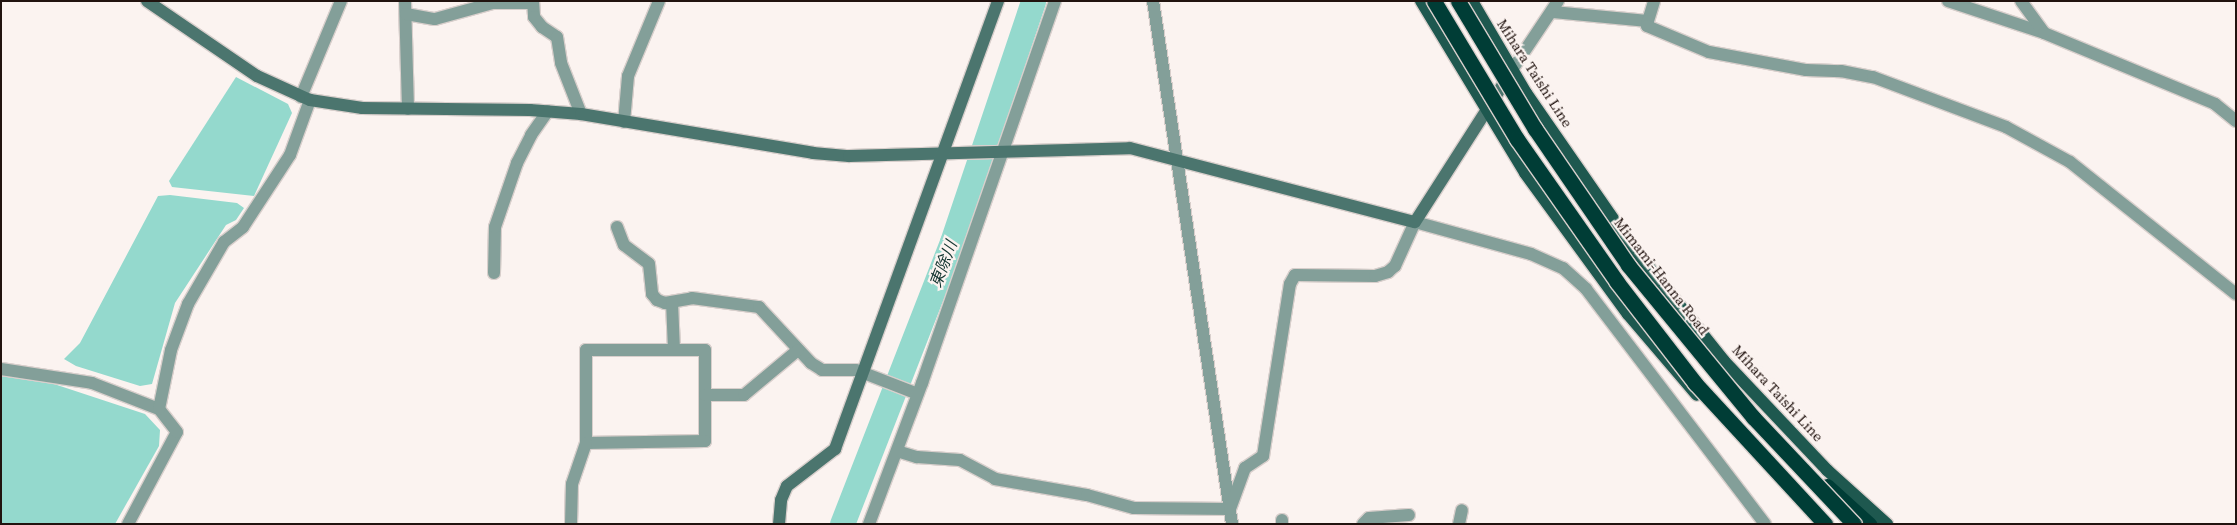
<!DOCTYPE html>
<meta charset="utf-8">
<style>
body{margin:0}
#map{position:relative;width:2237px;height:525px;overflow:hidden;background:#fbf3f0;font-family:"Source Serif 4","Noto Sans JP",serif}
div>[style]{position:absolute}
.water>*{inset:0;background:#94d9cd}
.river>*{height:25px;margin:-12.5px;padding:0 12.5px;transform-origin:12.5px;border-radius:12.5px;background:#94d9cd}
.roads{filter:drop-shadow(1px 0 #d8cfcc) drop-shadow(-1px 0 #d8cfcc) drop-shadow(0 1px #d8cfcc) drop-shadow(0 -1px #d8cfcc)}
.street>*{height:12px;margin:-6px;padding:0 6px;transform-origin:6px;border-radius:6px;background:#839f99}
.secondary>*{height:12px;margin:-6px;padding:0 6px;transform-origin:6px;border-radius:6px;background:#4b756e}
.primary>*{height:12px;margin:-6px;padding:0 6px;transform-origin:6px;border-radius:6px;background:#1e584f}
.highway>*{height:15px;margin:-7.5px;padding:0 7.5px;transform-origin:7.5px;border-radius:7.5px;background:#003d36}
.bridges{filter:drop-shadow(1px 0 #d8cfcc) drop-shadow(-1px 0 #d8cfcc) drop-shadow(0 1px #d8cfcc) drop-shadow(0 -1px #d8cfcc)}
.highway-bridge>*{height:15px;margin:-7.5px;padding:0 7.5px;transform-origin:7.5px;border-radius:7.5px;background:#003d36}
span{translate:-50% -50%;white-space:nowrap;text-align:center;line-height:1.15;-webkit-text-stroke:4.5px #fbf3f0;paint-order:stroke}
.street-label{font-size:15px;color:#21130f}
.water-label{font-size:16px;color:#11332e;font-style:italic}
.frame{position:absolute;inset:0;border:2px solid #21130f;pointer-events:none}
</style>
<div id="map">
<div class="water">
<div style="clip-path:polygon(236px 77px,288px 104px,292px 113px,254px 196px,172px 187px,169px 181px)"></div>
<div style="clip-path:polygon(170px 195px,237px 203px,244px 208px,236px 220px,226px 225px,175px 303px,152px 384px,140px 386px,76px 366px,64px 359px,80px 343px,158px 196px)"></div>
<div style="clip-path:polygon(1px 376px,51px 383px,145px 414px,160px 430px,159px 446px,115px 524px,1px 524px)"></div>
</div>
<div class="river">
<div style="left:842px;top:524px;width:303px;rotate:-68.7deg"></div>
<div style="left:952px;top:242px;width:254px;rotate:-71.4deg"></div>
</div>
<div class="roads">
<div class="street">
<div style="left:405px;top:1px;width:108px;rotate:88.4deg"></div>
<div style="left:533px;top:1px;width:16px;rotate:86deg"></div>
<div style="left:534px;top:17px;width:13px;rotate:51deg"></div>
<div style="left:542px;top:27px;width:18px;rotate:34deg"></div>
<div style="left:557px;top:37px;width:26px;rotate:81deg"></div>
<div style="left:561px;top:63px;width:55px;rotate:68.6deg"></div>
<div style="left:1153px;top:1px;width:529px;rotate:81.41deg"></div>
<div style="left:1948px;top:1px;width:101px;rotate:18.4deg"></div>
<div style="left:2021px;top:1px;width:39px;rotate:54deg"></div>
<div style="left:2044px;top:33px;width:185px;rotate:22.5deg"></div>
<div style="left:2215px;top:104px;width:27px;rotate:39deg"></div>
<div style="left:1553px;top:12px;width:95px;rotate:5.4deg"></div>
<div style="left:1648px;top:21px;width:21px;rotate:-73deg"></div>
<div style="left:406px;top:14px;width:29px;rotate:10deg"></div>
<div style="left:435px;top:19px;width:60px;rotate:-15.4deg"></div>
<div style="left:493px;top:3px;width:40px"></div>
<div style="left:1648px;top:21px;width:5px;rotate:101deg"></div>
<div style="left:1647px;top:26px;width:67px;rotate:22.8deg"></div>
<div style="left:1709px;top:52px;width:99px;rotate:10.5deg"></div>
<div style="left:1806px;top:70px;width:35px;rotate:2deg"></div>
<div style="left:1841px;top:71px;width:33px;rotate:11deg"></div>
<div style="left:1873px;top:77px;width:142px;rotate:20.6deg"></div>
<div style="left:2006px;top:127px;width:73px;rotate:28.7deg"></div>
<div style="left:2070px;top:162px;width:212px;rotate:38.5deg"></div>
<div style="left:1512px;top:70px;width:83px;rotate:-56.3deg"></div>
<div style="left:301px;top:97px;width:104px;rotate:-67.4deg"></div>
<div style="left:624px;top:122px;width:46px;rotate:-85deg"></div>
<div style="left:628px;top:76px;width:81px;rotate:-67.5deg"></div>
<div style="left:617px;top:227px;width:19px;rotate:69deg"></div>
<div style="left:624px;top:245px;width:31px;rotate:37deg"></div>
<div style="left:649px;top:264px;width:30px;rotate:84deg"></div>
<div style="left:652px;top:294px;width:8px;rotate:50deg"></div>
<div style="left:657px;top:300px;width:9px;rotate:21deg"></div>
<div style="left:665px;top:303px;width:27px;rotate:-10deg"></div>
<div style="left:692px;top:298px;width:68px;rotate:7.7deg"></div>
<div style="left:759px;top:307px;width:76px;rotate:47.1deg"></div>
<div style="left:811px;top:363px;width:13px;rotate:32deg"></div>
<div style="left:822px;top:370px;width:34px"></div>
<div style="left:856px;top:370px;width:66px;rotate:21.2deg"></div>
<div style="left:494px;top:273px;width:46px;rotate:-88.8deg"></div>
<div style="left:495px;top:227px;width:68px;rotate:-71deg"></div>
<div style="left:517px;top:163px;width:31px;rotate:-63deg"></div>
<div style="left:531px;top:135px;width:29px;rotate:-55deg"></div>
<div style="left:672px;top:302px;width:48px;rotate:87.6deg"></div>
<div style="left:586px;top:350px;width:119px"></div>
<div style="left:705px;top:350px;width:91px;rotate:90deg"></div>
<div style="left:705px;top:441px;width:119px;rotate:179deg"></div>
<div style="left:586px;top:443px;width:93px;rotate:-90deg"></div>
<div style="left:1px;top:369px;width:92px;rotate:8.7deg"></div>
<div style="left:92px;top:383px;width:72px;rotate:21.2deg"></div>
<div style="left:705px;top:395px;width:39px"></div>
<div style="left:744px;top:395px;width:70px;rotate:-39.8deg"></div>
<div style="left:897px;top:451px;width:21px;rotate:17deg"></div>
<div style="left:917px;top:457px;width:43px;rotate:4deg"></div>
<div style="left:960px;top:460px;width:40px;rotate:28deg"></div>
<div style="left:995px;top:479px;width:93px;rotate:9.9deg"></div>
<div style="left:1087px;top:495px;width:49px;rotate:15.5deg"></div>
<div style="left:1134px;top:508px;width:96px;rotate:0.6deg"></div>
<div style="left:1230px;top:509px;width:44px;rotate:-69.9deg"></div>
<div style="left:1245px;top:468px;width:22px;rotate:-34deg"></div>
<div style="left:1263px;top:456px;width:174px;rotate:-81.1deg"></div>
<div style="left:1290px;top:284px;width:10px;rotate:-61deg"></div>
<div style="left:1295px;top:275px;width:80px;rotate:0.7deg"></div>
<div style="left:1375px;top:276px;width:14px;rotate:-17deg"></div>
<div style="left:1388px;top:272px;width:9px;rotate:-41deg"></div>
<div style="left:1395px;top:266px;width:48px;rotate:-65.6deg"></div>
<div style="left:1415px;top:222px;width:120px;rotate:15.4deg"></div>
<div style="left:1531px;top:254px;width:35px;rotate:24deg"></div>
<div style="left:1563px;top:268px;width:31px;rotate:42deg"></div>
<div style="left:1586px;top:289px;width:295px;rotate:52.7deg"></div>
<div style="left:128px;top:524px;width:104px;rotate:-62deg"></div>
<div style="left:177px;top:432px;width:29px;rotate:-128deg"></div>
<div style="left:159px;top:409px;width:60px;rotate:-78.5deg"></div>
<div style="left:171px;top:350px;width:49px;rotate:-69.7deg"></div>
<div style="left:188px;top:304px;width:72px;rotate:-59.9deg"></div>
<div style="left:224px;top:242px;width:24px;rotate:-38deg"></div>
<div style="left:243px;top:227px;width:86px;rotate:-56.9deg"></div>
<div style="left:290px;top:155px;width:59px;rotate:-70deg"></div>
<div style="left:571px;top:524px;width:40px;rotate:-88.6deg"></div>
<div style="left:572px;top:484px;width:43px;rotate:-71.1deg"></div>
<div style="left:869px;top:524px;width:151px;rotate:-69.4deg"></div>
<div style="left:922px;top:383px;width:404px;rotate:-70.8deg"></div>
<div style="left:1282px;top:524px;width:4px;rotate:-90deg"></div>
<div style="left:1363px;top:524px;width:8px;rotate:-45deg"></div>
<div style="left:1369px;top:518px;width:40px;rotate:-4.3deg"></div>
<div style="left:1459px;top:524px;width:14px;rotate:-78deg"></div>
</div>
<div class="secondary">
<div style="left:147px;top:1px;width:133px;rotate:34.3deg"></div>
<div style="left:257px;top:76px;width:58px;rotate:24.4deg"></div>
<div style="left:310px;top:100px;width:53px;rotate:8.7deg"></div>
<div style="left:362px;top:108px;width:168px;rotate:0.7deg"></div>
<div style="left:530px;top:110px;width:51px;rotate:4.5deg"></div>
<div style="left:581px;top:114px;width:235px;rotate:9.5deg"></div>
<div style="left:813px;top:153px;width:36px;rotate:5deg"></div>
<div style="left:849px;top:156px;width:281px;rotate:-1.6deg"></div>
<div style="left:1130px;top:148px;width:294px;rotate:14.6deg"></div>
<div style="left:1415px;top:222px;width:174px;rotate:-57.4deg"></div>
<div style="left:779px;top:524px;width:24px;rotate:-85deg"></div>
<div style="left:781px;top:500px;width:15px;rotate:-67deg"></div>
<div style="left:787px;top:486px;width:61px;rotate:-37.6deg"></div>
<div style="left:835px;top:449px;width:477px;rotate:-70deg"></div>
</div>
<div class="primary">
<div style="left:1421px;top:1px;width:201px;rotate:58.8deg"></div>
<div style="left:1525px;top:173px;width:175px;rotate:53.9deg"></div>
<div style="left:1628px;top:314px;width:106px;rotate:49.6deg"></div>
<div style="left:1472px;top:1px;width:107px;rotate:59.6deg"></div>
<div style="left:1526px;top:93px;width:186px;rotate:55.3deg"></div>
<div style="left:1632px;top:246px;width:147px;rotate:51.3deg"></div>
<div style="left:1724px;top:361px;width:150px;rotate:46.6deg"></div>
<div style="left:1827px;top:470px;width:81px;rotate:42deg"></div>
</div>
<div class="highway">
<div style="left:1827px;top:486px;width:57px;rotate:42.1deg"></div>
</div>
</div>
<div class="bridges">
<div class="highway-bridge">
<div style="left:1434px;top:1px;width:161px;rotate:59deg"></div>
<div style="left:1517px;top:139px;width:174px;rotate:55deg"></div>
<div style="left:1617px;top:282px;width:128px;rotate:52.3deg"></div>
<div style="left:1695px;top:383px;width:192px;rotate:47.3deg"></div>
<div style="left:1458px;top:1px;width:149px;rotate:59deg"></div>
<div style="left:1535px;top:129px;width:165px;rotate:55.6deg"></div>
<div style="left:1628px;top:265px;width:197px;rotate:50.6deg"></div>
<div style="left:1753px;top:417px;width:147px;rotate:46.7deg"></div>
</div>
</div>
<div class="street-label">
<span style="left:1535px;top:73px;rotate:57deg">Mihara Taishi Line</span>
<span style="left:1662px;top:276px;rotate:52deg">Mimami-Hanna Road</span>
<span style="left:1778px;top:393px;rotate:47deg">Mihara Taishi Line</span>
</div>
<div class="water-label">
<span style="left:943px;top:264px;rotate:-69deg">東除川</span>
</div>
<div class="frame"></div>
</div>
